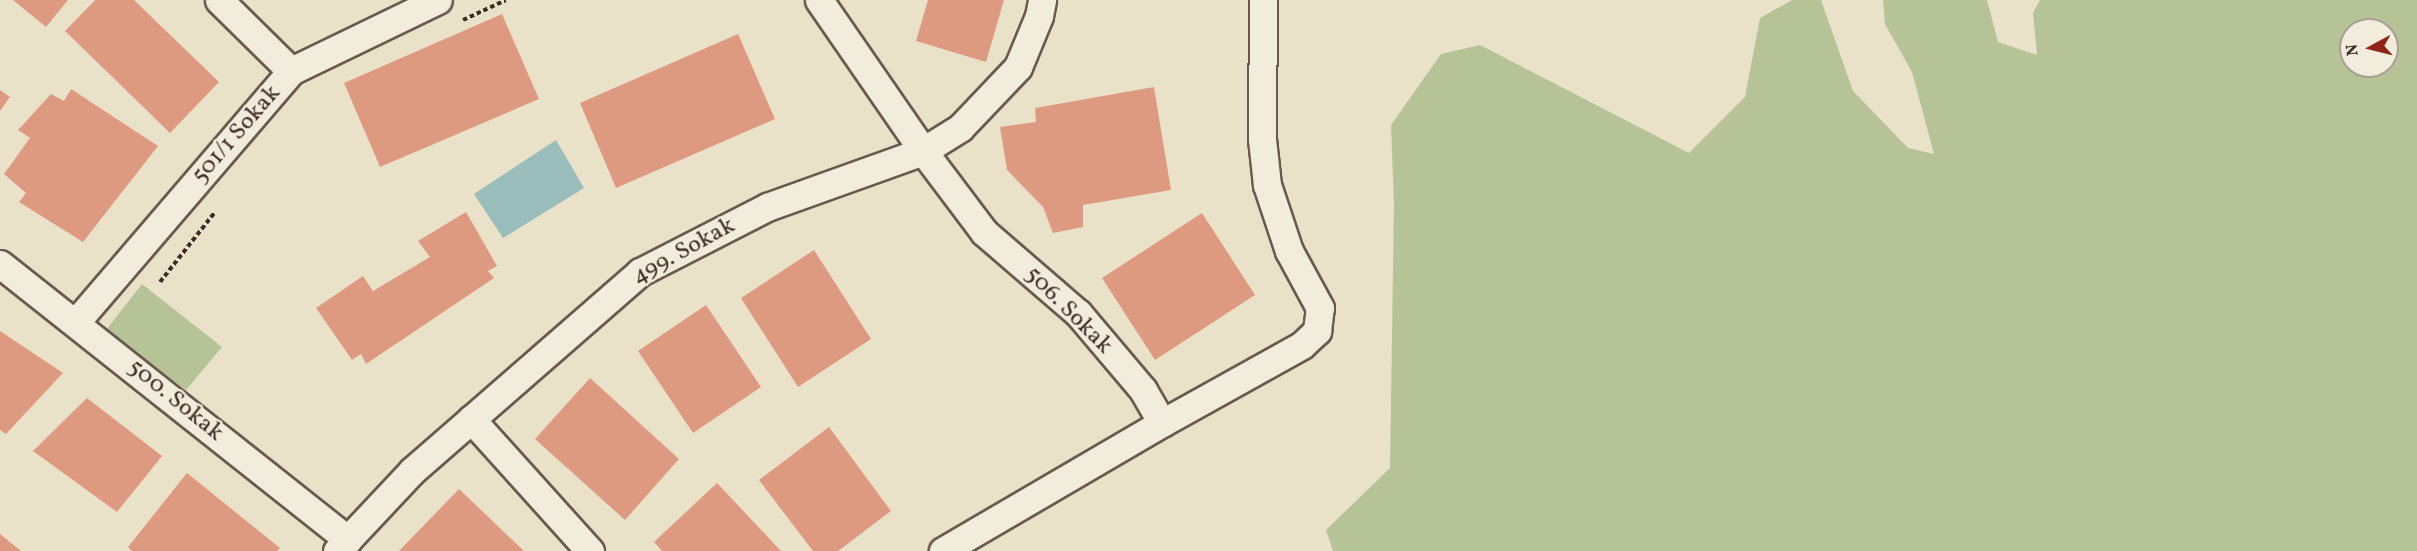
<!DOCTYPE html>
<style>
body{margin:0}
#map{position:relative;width:2417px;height:551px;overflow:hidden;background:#eae2c8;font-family:Vollkorn,serif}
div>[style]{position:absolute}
.green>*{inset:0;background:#b5c397}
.water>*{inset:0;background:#99bdbb}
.building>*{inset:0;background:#de9a81}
.path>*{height:4px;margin-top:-2px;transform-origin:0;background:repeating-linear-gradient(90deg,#3d2d26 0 4.5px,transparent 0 7.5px)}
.roads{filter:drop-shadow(2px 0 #685a4e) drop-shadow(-2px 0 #685a4e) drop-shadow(0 2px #685a4e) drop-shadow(0 -2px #685a4e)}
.minor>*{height:27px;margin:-13.5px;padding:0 13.5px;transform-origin:13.5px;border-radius:13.5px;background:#f1ecdb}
span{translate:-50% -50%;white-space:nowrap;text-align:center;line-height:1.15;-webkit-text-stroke:4.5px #f1ecdb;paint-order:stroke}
.street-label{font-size:24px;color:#3d2d26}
.north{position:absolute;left:2339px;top:18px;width:60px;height:60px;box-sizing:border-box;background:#f1ecdb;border:2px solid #a9a093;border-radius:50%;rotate:263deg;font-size:16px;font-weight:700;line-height:24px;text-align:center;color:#3d2d26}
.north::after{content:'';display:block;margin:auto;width:21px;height:27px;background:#8f2418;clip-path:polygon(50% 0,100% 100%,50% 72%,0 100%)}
</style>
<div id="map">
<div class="green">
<div style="clip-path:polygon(evenodd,1792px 0,1821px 0,1853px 91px,1908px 148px,1934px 154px,1912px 72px,1885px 24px,1883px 0,1987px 0,1998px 42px,2037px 55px,2033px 13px,2040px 0,2417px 0,2417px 551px,1333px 551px,1326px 530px,1390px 468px,1394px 204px,1391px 125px,1441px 54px,1480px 45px,1689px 153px,1745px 97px,1760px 18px,1792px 0,2351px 30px,2387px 30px,2387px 66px,2351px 66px,2351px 30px)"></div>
<div style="clip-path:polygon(142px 284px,222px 347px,186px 390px,106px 330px)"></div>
</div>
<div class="water">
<div style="clip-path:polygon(556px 140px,584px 188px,503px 238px,474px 194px)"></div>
</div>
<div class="building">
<div style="clip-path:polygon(13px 0,68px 0,46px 27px)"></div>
<div style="clip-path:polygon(95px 0,134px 0,219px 82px,170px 133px,65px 31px)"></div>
<div style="clip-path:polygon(928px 0,1004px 0,986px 62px,916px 41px)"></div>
<div style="clip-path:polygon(502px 14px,539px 99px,380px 167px,344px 83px)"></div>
<div style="clip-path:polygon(738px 34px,775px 119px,616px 188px,580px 103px)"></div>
<div style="clip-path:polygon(1154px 87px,1171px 190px,1083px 205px,1083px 227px,1053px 233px,1043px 207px,1007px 170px,1000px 127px,1036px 122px,1035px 108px)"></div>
<div style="clip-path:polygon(71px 89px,158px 146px,83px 242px,19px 202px,26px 193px,4px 174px,30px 138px,18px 130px,51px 94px,64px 101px)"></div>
<div style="clip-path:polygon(0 90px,10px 97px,0 111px)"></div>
<div style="clip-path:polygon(466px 212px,497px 266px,488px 271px,494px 278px,366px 364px,361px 354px,352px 360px,316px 308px,363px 276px,373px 291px,430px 257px,418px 241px)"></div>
<div style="clip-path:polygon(1202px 213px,1255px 295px,1155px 360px,1102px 278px)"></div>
<div style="clip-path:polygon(814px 250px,871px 339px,798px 387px,741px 298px)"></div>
<div style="clip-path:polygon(706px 305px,761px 387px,693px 433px,638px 351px)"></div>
<div style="clip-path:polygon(0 331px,63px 373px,6px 434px,0 430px)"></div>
<div style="clip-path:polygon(590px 378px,679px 459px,625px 520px,535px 439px)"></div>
<div style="clip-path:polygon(87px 398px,162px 456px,117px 512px,33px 451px)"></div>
<div style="clip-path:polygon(829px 427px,891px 511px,838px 551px,813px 551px,759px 480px)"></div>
<div style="clip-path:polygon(187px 473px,280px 548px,277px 551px,132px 551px,128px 547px)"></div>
<div style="clip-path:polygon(717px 483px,781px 551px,662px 551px,654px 542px)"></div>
<div style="clip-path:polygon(459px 489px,524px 551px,399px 551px)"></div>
<div style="clip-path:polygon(0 534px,21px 551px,0 551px)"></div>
</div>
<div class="path">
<div style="left:463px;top:20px;width:47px;rotate:-24.9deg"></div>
<div style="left:160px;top:282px;width:89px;rotate:-51.8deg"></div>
</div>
<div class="roads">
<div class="minor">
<div style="left:219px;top:0;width:101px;rotate:44.6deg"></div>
<div style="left:819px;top:0;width:183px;rotate:55.4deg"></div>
<div style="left:923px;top:151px;width:101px;rotate:53deg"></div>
<div style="left:984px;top:232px;width:124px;rotate:40.8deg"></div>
<div style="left:1078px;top:313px;width:101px;rotate:49.8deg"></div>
<div style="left:1143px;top:390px;width:38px;rotate:60deg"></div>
<div style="left:1162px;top:423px;width:254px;rotate:149.7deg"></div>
<div style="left:0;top:264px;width:444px;rotate:38.4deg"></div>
<div style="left:76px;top:322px;width:330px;rotate:-49.4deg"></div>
<div style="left:291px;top:71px;width:163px;rotate:-25.8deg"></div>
<div style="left:471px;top:419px;width:178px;rotate:48deg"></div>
<div style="left:1162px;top:423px;width:160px;rotate:-29.1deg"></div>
<div style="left:1302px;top:345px;width:21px;rotate:-43deg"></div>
<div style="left:1317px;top:331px;width:23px;rotate:-83deg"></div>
<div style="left:1320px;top:308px;width:65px;rotate:-118.5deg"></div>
<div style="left:1289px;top:251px;width:70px;rotate:-108.4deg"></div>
<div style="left:1267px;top:185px;width:46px;rotate:-96.2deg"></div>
<div style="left:1262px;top:139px;width:139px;rotate:-89.6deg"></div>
<div style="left:337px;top:551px;width:110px;rotate:-46.8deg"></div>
<div style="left:412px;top:471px;width:303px;rotate:-41.1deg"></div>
<div style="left:640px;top:272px;width:143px;rotate:-27.1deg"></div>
<div style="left:767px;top:207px;width:166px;rotate:-19.7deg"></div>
<div style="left:923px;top:151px;width:44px;rotate:-31.9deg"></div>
<div style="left:960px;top:128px;width:84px;rotate:-46.4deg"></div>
<div style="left:1018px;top:67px;width:55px;rotate:-67.6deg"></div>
<div style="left:1039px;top:16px;width:16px;rotate:-79deg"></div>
</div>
</div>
<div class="street-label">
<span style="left:237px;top:135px;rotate:-49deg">501/1 Sokak</span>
<span style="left:684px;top:252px;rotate:-29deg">499. Sokak</span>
<span style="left:1068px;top:311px;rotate:45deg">506. Sokak</span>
<span style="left:175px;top:401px;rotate:39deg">500. Sokak</span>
</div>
<div class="north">N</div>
</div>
